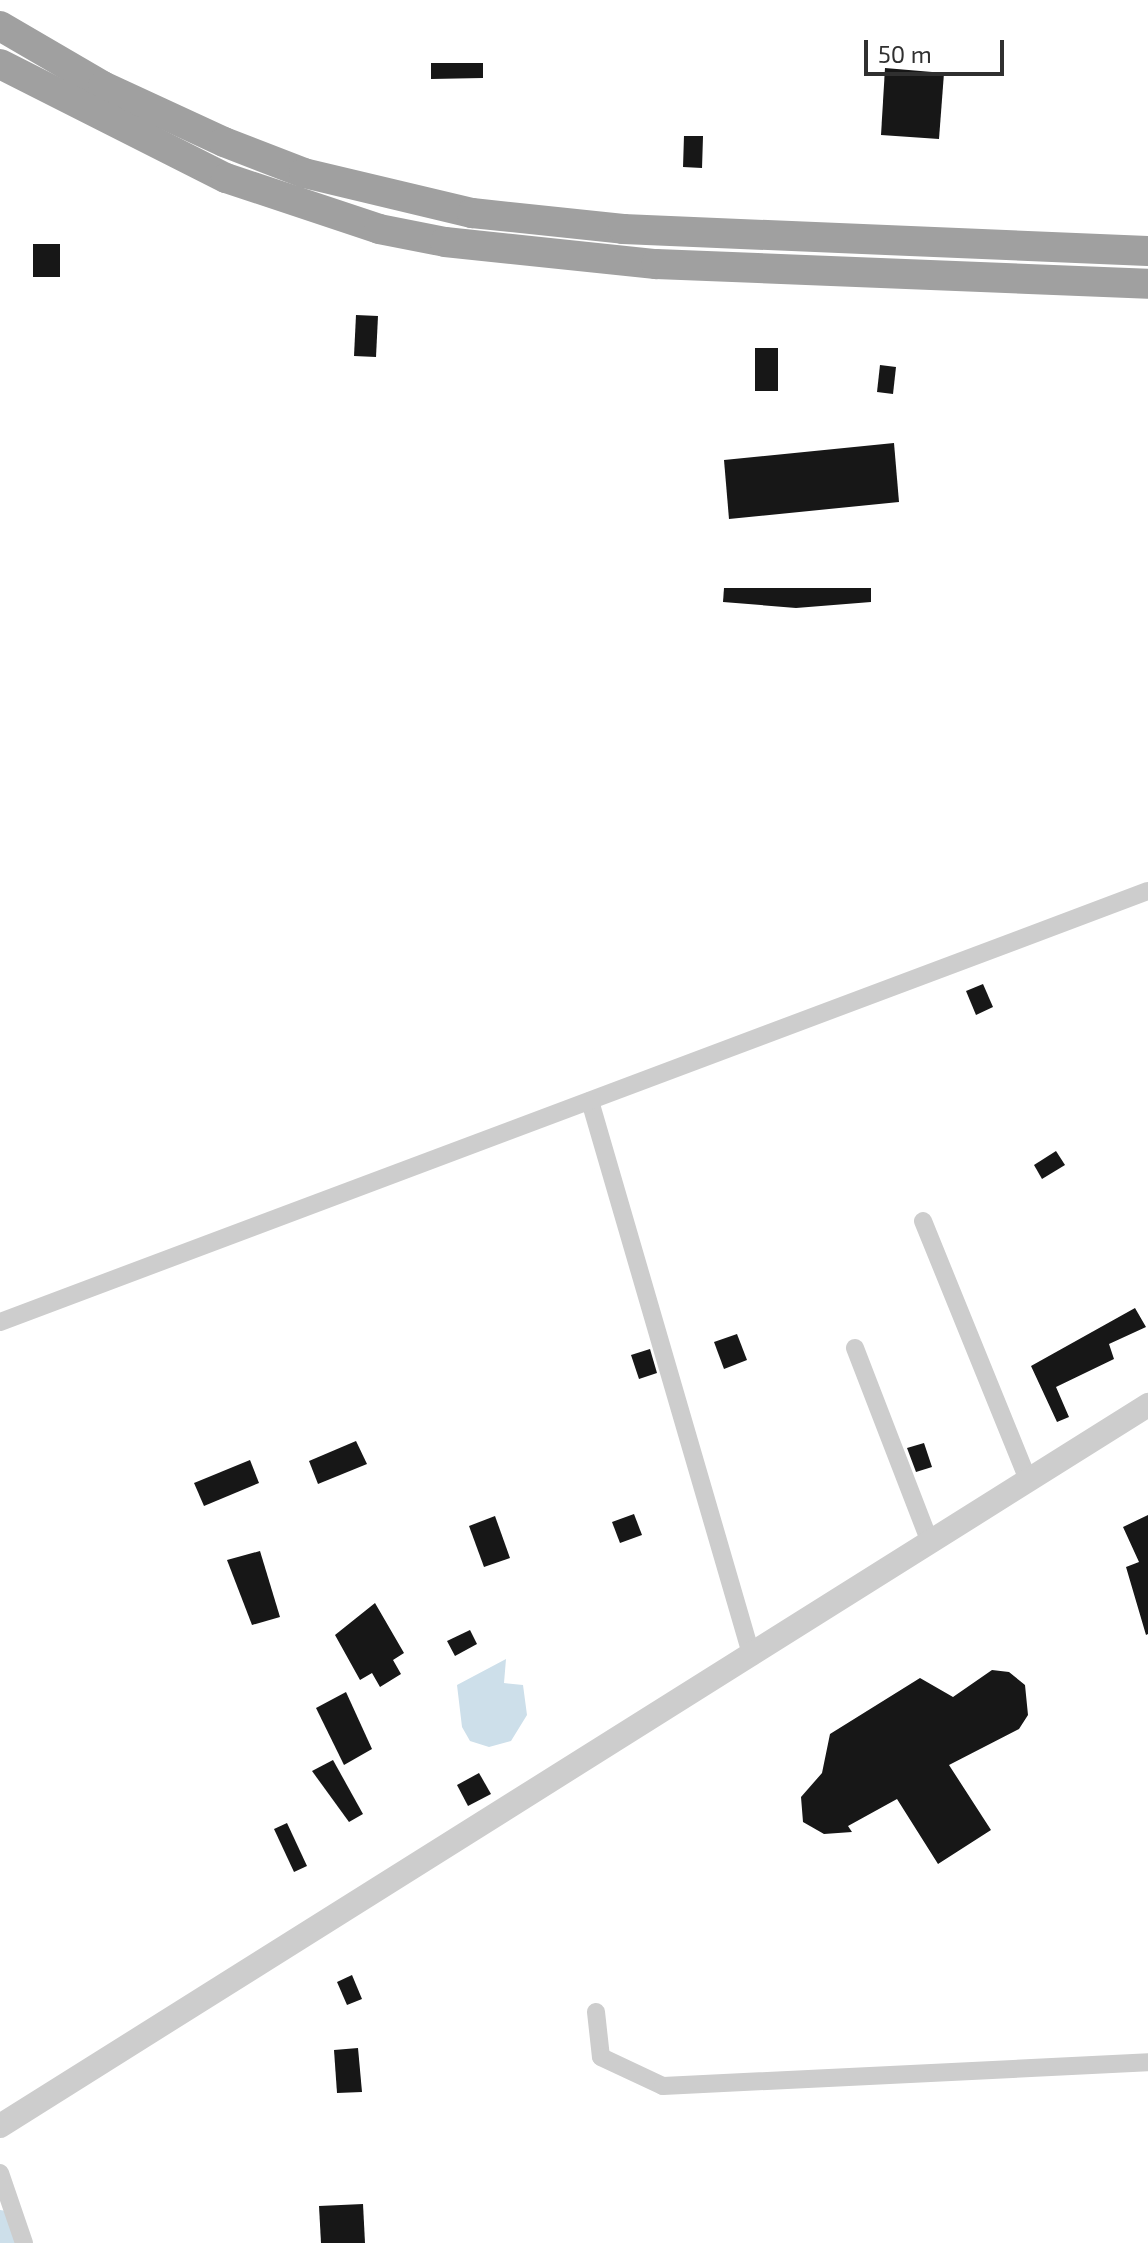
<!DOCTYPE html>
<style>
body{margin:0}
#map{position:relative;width:1148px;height:2243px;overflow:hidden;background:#fff;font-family:"Exo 2",sans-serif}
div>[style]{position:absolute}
.water>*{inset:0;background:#cddfea}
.canal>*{height:20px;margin:-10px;padding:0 10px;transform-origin:10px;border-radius:10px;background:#cddfea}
.building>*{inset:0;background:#171717}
.minor>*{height:18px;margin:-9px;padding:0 9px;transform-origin:9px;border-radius:9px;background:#cdcdcd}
.tertiary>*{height:24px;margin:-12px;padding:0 12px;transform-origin:12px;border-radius:12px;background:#cdcdcd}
.trunk>*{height:30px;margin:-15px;padding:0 15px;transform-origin:15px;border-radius:15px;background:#a0a0a0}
span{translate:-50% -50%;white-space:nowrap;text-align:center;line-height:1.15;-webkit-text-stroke:8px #fff;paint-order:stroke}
.scale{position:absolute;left:864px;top:40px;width:140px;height:36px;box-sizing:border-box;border:4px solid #303030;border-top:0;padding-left:10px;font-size:24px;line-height:28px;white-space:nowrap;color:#303030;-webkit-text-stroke:6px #fff;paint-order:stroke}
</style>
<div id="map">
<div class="water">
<div style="clip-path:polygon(506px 1659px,504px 1683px,523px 1685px,527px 1715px,511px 1741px,489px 1747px,470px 1741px,462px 1727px,457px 1685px)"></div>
</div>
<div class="canal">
<div style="left:0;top:2220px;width:25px;rotate:64deg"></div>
</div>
<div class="building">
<div style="clip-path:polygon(431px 63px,483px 63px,483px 78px,431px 79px)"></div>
<div style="clip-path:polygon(885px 68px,944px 73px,939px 139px,881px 135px)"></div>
<div style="clip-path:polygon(684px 136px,703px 136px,702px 168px,683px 167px)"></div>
<div style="clip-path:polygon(33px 244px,60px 244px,60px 277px,33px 277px)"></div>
<div style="clip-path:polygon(356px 315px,378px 316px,376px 357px,354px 356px)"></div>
<div style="clip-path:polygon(755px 348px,778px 348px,778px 391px,755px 391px)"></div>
<div style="clip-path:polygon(880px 365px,896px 367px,893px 394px,877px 392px)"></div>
<div style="clip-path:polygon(894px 443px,899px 502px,729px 519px,724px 460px)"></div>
<div style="clip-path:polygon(724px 588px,871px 588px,871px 602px,796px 608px,723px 602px)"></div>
<div style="clip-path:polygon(983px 984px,993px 1007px,976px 1015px,966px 991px)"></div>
<div style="clip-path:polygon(1056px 1151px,1065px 1165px,1042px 1179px,1034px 1165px)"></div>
<div style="clip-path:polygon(1135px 1308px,1146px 1327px,1109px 1344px,1114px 1359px,1056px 1387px,1069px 1417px,1057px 1422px,1031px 1366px)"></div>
<div style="clip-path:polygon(737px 1334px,747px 1360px,724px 1369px,714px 1342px)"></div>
<div style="clip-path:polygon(650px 1349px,657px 1373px,639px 1379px,631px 1355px)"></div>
<div style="clip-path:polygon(356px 1441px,367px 1464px,318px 1484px,309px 1461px)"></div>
<div style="clip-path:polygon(924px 1443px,932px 1467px,916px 1472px,907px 1448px)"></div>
<div style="clip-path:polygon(250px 1460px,259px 1483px,204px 1506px,194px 1483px)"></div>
<div style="clip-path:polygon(634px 1514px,642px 1535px,620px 1543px,612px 1522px)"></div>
<div style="clip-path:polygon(1148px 1515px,1148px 1634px,1146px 1635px,1126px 1567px,1139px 1562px,1123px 1527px)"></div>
<div style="clip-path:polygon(495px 1516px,510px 1558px,484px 1567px,469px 1526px)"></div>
<div style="clip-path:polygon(260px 1551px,280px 1617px,252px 1625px,227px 1560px)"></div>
<div style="clip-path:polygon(375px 1603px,404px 1653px,393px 1660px,401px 1674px,380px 1687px,372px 1673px,360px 1680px,335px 1635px)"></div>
<div style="clip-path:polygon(470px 1630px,477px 1644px,455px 1656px,447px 1641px)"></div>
<div style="clip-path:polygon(992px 1670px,1009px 1672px,1025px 1685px,1028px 1715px,1019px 1729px,949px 1765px,991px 1830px,938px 1864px,897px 1799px,848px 1826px,852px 1832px,824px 1834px,803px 1822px,801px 1797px,822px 1773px,830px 1734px,920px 1678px,953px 1697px)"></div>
<div style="clip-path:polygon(346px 1692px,372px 1749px,344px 1765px,316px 1708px)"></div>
<div style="clip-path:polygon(333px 1760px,363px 1814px,349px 1822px,312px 1771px)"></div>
<div style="clip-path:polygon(479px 1773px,491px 1794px,468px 1806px,457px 1785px)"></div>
<div style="clip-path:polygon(287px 1823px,307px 1866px,294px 1872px,274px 1829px)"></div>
<div style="clip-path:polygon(352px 1975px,362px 1999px,347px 2005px,337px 1982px)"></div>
<div style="clip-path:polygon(358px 2048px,362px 2092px,337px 2093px,334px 2050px)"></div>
<div style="clip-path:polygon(363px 2204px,365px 2243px,321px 2243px,319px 2206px)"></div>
</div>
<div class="minor">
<div style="left:590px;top:1101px;width:579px;rotate:73.76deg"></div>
<div style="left:923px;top:1221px;width:282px;rotate:67.9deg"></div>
<div style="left:0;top:1322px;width:1226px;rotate:-20.58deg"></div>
<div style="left:855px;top:1348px;width:208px;rotate:68.9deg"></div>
<div style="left:596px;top:2012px;width:45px;rotate:83.7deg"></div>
<div style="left:601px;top:2057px;width:68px;rotate:25.1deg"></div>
<div style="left:663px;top:2086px;width:486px;rotate:-2.8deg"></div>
<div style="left:0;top:2173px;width:74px;rotate:71.1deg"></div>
</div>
<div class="tertiary">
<div style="left:0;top:2126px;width:1356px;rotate:-32.13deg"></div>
</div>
<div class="trunk">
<div style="left:0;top:26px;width:119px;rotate:30.2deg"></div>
<div style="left:103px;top:86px;width:133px;rotate:24.8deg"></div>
<div style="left:224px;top:142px;width:86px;rotate:21.2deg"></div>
<div style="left:304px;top:173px;width:173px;rotate:13.4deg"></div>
<div style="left:472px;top:213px;width:152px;rotate:6deg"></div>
<div style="left:623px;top:229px;width:525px;rotate:2.4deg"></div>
<div style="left:0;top:64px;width:253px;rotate:26.8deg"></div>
<div style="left:226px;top:178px;width:161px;rotate:18.4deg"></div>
<div style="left:379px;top:229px;width:67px;rotate:11.1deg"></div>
<div style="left:445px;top:242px;width:212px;rotate:6deg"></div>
<div style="left:656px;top:264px;width:492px;rotate:2.3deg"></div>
</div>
<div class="scale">50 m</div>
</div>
